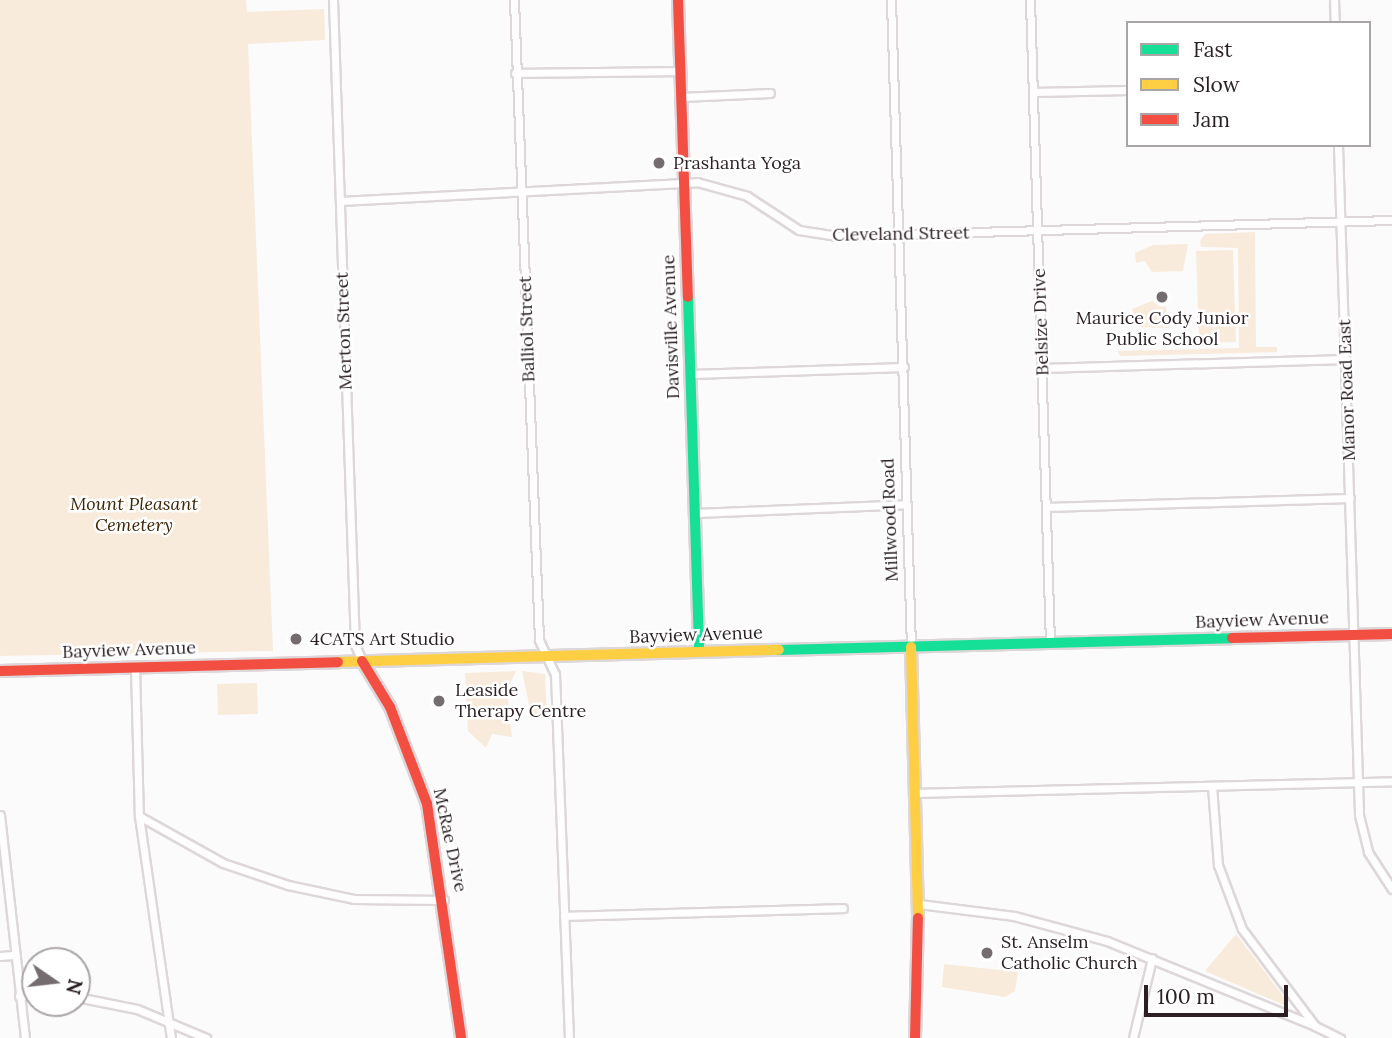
<!DOCTYPE html>
<style>
body{margin:0}
#map{position:relative;width:1392px;height:1038px;overflow:hidden;background:#fbfbfb;font-family:Lora,serif}
div>[style]{position:absolute}
.green>*{inset:0;background:#f9ebdb}
.roads{filter:drop-shadow(2px 0 #ded7d9) drop-shadow(-2px 0 #ded7d9) drop-shadow(0 2px #ded7d9) drop-shadow(0 -2px #ded7d9)}
.street>*{height:7px;margin:-3.5px;padding:0 3.5px;transform-origin:3.5px;border-radius:3.5px;background:#fefefe}
.fast>*{height:10px;margin:-5px;padding:0 5px;transform-origin:5px;border-radius:5px;background:#16e098}
.slow>*{height:10px;margin:-5px;padding:0 5px;transform-origin:5px;border-radius:5px;background:#ffcf43}
.jam>*{height:10px;margin:-5px;padding:0 5px;transform-origin:5px;border-radius:5px;background:#f24e42}
.dots>*{width:19px;height:19px;translate:-50% -50%;box-sizing:border-box;border:4px solid #fff;border-radius:50%}
span{translate:-50% -50%;white-space:nowrap;text-align:center;line-height:1.15;-webkit-text-stroke:5px #fff;paint-order:stroke}
.poi-label{font-size:18px;color:#2b1f23}
.left{translate:0 -50%;text-align:left}
.street-label{font-size:18px;color:#2b1f23}
.park-label{font-size:18px;color:#3f2605;font-style:italic}
.legend{position:absolute;left:1126px;top:21px;width:245px;height:126px;box-sizing:border-box;background:#fff;border:2px solid #aaa5a7;margin:0;padding:9px 12px;list-style:none;font-size:21px;color:#2b1f23}
.legend li{display:flex;align-items:center;gap:14px;height:35px}
.legend b{width:35px;border:2px solid #aaa5a7}
.north{position:absolute;left:21px;top:947px;width:70px;height:70px;box-sizing:border-box;background:#fff;border:2px solid #aaa5a7;border-radius:50%;rotate:104deg;font-size:19px;font-weight:700;line-height:28px;text-align:center;color:#2b1f23}
.north::after{content:'';display:block;margin:auto;width:24px;height:32px;background:#746c6f;clip-path:polygon(50% 0,100% 100%,50% 72%,0 100%)}
.scale{position:absolute;left:1144px;top:985px;width:144px;height:32px;box-sizing:border-box;border:4px solid #2b1f23;border-top:0;padding-left:9px;font-size:21px;line-height:24px;white-space:nowrap;color:#2b1f23;-webkit-text-stroke:5px #fff;paint-order:stroke}
</style>
<div id="map">
<div class="green">
<div style="clip-path:polygon(0 0,246px 0,247px 12px,324px 9px,325px 40px,248px 44px,273px 651px,0 656px)"></div>
<div style="clip-path:polygon(1255px 232px,1256px 347px,1277px 347px,1277px 352px,1120px 356px,1118px 351px,1239px 348px,1238px 248px,1201px 247px,1200px 241px,1205px 234px)"></div>
<div style="clip-path:polygon(1188px 244px,1183px 271px,1152px 272px,1145px 261px,1136px 263px,1135px 253px,1153px 245px)"></div>
<div style="clip-path:polygon(1233px 250px,1236px 342px,1199px 343px,1196px 251px)"></div>
<div style="clip-path:polygon(1157px 299px,1165px 303px,1170px 328px,1140px 327px,1132px 309px)"></div>
<div style="clip-path:polygon(516px 671px,507px 690px,512px 737px,492px 734px,486px 748px,468px 731px,465px 673px)"></div>
<div style="clip-path:polygon(522px 671px,545px 674px,547px 718px,531px 714px)"></div>
<div style="clip-path:polygon(257px 683px,258px 714px,218px 715px,217px 684px)"></div>
<div style="clip-path:polygon(1236px 934px,1287px 1001px,1286px 1006px,1205px 971px)"></div>
<div style="clip-path:polygon(944px 964px,1018px 972px,1015px 991px,1005px 997px,942px 987px)"></div>
</div>
<div class="roads">
<div class="street">
<div style="left:333px;top:0;width:645px;rotate:88.05deg"></div>
<div style="left:355px;top:645px;width:17px;rotate:66deg"></div>
<div style="left:514px;top:0;width:640px;rotate:87.76deg"></div>
<div style="left:539px;top:640px;width:38px;rotate:65deg"></div>
<div style="left:555px;top:674px;width:364px;rotate:87.8deg"></div>
<div style="left:891px;top:0;width:647px;rotate:88.23deg"></div>
<div style="left:1030px;top:0;width:643px;rotate:88.22deg"></div>
<div style="left:1334px;top:0;width:23px;rotate:88deg"></div>
<div style="left:515px;top:73px;width:165px;rotate:-0.7deg"></div>
<div style="left:1033px;top:92px;width:95px;rotate:-1.2deg"></div>
<div style="left:681px;top:97px;width:89px;rotate:-2.6deg"></div>
<div style="left:1338px;top:145px;width:670px;rotate:88.2deg"></div>
<div style="left:1359px;top:815px;width:38px;rotate:76deg"></div>
<div style="left:1368px;top:852px;width:44px;rotate:57deg"></div>
<div style="left:340px;top:201px;width:358px;rotate:-3deg"></div>
<div style="left:697px;top:182px;width:52px;rotate:15.6deg"></div>
<div style="left:747px;top:196px;width:62px;rotate:33.2deg"></div>
<div style="left:799px;top:230px;width:37px;rotate:9deg"></div>
<div style="left:836px;top:236px;width:556px;rotate:-1.65deg"></div>
<div style="left:1042px;top:368px;width:304px;rotate:-1.7deg"></div>
<div style="left:691px;top:374px;width:213px;rotate:-1.9deg"></div>
<div style="left:1046px;top:507px;width:304px;rotate:-1.7deg"></div>
<div style="left:696px;top:513px;width:211px;rotate:-2.4deg"></div>
<div style="left:135px;top:667px;width:149px;rotate:88.5deg"></div>
<div style="left:139px;top:816px;width:224px;rotate:81.8deg"></div>
<div style="left:1212px;top:786px;width:79px;rotate:85.7deg"></div>
<div style="left:1218px;top:865px;width:68px;rotate:69.4deg"></div>
<div style="left:1242px;top:929px;width:121px;rotate:53deg"></div>
<div style="left:1315px;top:1026px;width:28px;rotate:26deg"></div>
<div style="left:917px;top:793px;width:475px;rotate:-1.4deg"></div>
<div style="left:0;top:815px;width:224px;rotate:83.6deg"></div>
<div style="left:139px;top:816px;width:96px;rotate:29.2deg"></div>
<div style="left:223px;top:863px;width:69px;rotate:18.7deg"></div>
<div style="left:288px;top:885px;width:67px;rotate:12deg"></div>
<div style="left:354px;top:899px;width:90px;rotate:0.6deg"></div>
<div style="left:919px;top:904px;width:96px;rotate:7.2deg"></div>
<div style="left:1014px;top:916px;width:96px;rotate:15deg"></div>
<div style="left:1107px;top:941px;width:225px;rotate:22.2deg"></div>
<div style="left:564px;top:916px;width:279px;rotate:-1.6deg"></div>
<div style="left:0;top:956px;width:13px;rotate:-4deg"></div>
<div style="left:19px;top:996px;width:16px;rotate:-4deg"></div>
<div style="left:77px;top:997px;width:61px;rotate:11.3deg"></div>
<div style="left:137px;top:1009px;width:75px;rotate:22.8deg"></div>
<div style="left:1133px;top:1038px;width:82px;rotate:-76.6deg"></div>
</div>
<div class="fast">
<div style="left:688px;top:297px;width:355px;rotate:88.2deg"></div>
<div style="left:779px;top:650px;width:453px;rotate:-1.5deg"></div>
</div>
<div class="slow">
<div style="left:911px;top:647px;width:271px;rotate:88.5deg"></div>
<div style="left:338px;top:662px;width:441px;rotate:-1.6deg"></div>
</div>
<div class="jam">
<div style="left:678px;top:0;width:297px;rotate:88.1deg"></div>
<div style="left:1232px;top:638px;width:160px;rotate:-1.4deg"></div>
<div style="left:362px;top:661px;width:54px;rotate:58.7deg"></div>
<div style="left:390px;top:707px;width:104px;rotate:69.1deg"></div>
<div style="left:427px;top:804px;width:236px;rotate:81.7deg"></div>
<div style="left:0;top:671px;width:338px;rotate:-1.5deg"></div>
<div style="left:915px;top:1038px;width:120px;rotate:-88.6deg"></div>
</div>
</div>
<div class="dots">
<div style="left:659px;top:163px;background:#746c6f"></div>
<div style="left:1162px;top:297px;background:#746c6f"></div>
<div style="left:296px;top:639px;background:#746c6f"></div>
<div style="left:439px;top:701px;background:#746c6f"></div>
<div style="left:987px;top:953px;background:#746c6f"></div>
</div>
<div class="poi-label">
<span class="left" style="left:673px;top:163px">Prashanta Yoga</span>
<span style="left:1162px;top:329px">Maurice Cody Junior<br>Public School</span>
<span class="left" style="left:310px;top:639px">4CATS Art Studio</span>
<span class="left" style="left:455px;top:701px">Leaside<br>Therapy Centre</span>
<span class="left" style="left:1001px;top:953px">St. Anselm<br>Catholic Church</span>
</div>
<div class="street-label">
<span style="left:901px;top:234px;rotate:-1deg">Cleveland Street</span>
<span style="left:1041px;top:322px;rotate:-92deg">Belsize Drive</span>
<span style="left:671px;top:327px;rotate:-92deg">Davisville Avenue</span>
<span style="left:527px;top:329px;rotate:-92deg">Balliol Street</span>
<span style="left:344px;top:331px;rotate:-92deg">Merton Street</span>
<span style="left:1347px;top:390px;rotate:-92deg">Manor Road East</span>
<span style="left:890px;top:520px;rotate:-92deg">Millwood Road</span>
<span style="left:1262px;top:620px;rotate:-2deg">Bayview Avenue</span>
<span style="left:696px;top:635px;rotate:-2deg">Bayview Avenue</span>
<span style="left:129px;top:650px;rotate:-2deg">Bayview Avenue</span>
<span style="left:450px;top:840px;rotate:78deg">McRae Drive</span>
</div>
<div class="park-label">
<span style="left:134px;top:515px">Mount Pleasant<br>Cemetery</span>
</div>
<ul class="legend">
<li><b style="height:9px;background:#16e098"></b>Fast</li>
<li><b style="height:9px;background:#ffcf43"></b>Slow</li>
<li><b style="height:9px;background:#f24e42"></b>Jam</li>
</ul>
<div class="north">N</div>
<div class="scale">100 m</div>
</div>
